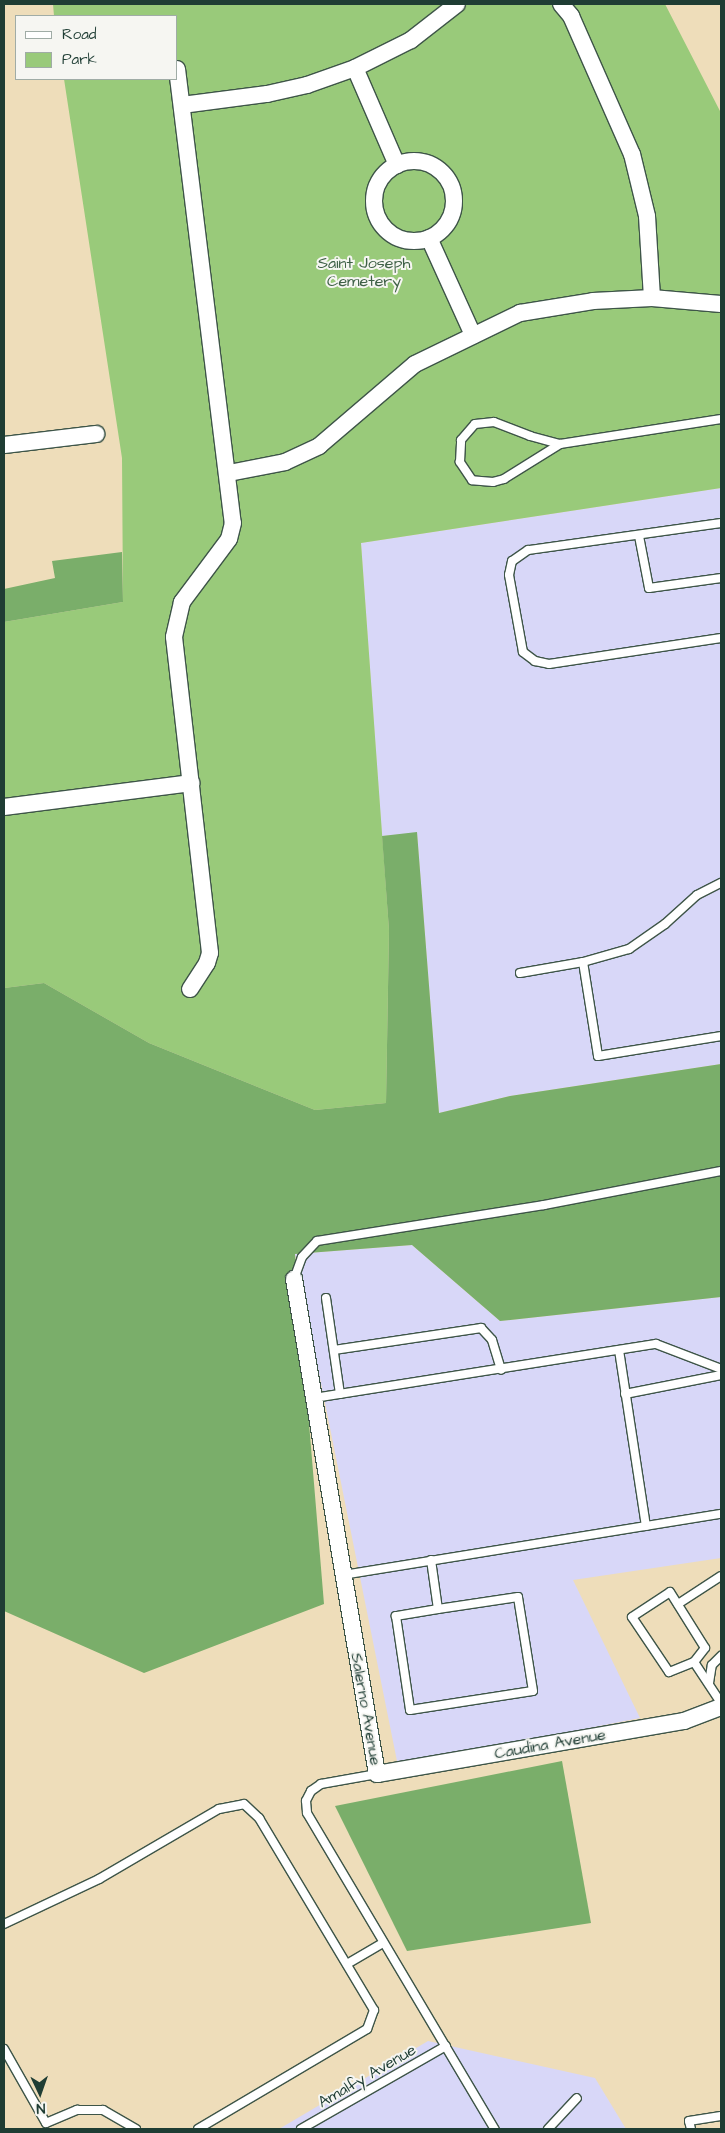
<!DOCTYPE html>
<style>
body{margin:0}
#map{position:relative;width:725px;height:2133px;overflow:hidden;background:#eeddba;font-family:"Architects Daughter",sans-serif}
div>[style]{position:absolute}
.built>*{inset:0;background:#d8d7f8}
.green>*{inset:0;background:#99ca7a}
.forest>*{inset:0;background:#7aae6a}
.roads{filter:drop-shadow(1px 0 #3e5548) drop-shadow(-1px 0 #3e5548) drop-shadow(0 1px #3e5548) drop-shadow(0 -1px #3e5548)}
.lane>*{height:8px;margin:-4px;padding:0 4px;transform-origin:4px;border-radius:4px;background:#fff}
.street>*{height:16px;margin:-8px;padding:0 8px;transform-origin:8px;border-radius:8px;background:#fff}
.street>.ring{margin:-8px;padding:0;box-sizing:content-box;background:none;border:16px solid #fff;border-radius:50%}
span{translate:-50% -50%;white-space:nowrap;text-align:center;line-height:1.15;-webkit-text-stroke:4px #f6f6f2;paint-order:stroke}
.park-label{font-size:16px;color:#3e6046}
.street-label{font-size:16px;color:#1f3d34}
.frame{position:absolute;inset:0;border:5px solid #1f3d34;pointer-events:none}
.legend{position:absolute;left:15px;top:15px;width:162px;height:65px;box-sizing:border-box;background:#f6f6f2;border:1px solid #a0aca6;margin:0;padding:6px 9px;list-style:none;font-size:15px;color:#1f3d34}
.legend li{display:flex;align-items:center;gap:10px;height:25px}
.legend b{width:25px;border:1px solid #a0aca6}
.north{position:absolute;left:15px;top:2068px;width:50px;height:50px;-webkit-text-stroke:4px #f6f6f2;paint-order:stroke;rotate:177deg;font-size:14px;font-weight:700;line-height:20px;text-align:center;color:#1f3d34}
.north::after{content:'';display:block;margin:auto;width:18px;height:22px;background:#1f3d34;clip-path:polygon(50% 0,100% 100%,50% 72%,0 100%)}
</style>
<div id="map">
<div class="built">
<div style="clip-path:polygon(721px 488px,721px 1064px,510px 1096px,439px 1113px,417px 833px,382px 836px,361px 543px)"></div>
<div style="clip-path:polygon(412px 1245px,500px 1321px,721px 1297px,721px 1558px,573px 1580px,640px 1718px,398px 1766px,295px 1254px)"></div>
<div style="clip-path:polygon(428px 2041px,595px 2078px,626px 2129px,279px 2129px)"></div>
</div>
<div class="green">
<div style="clip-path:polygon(53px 4px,665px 4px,721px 113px,721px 488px,361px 543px,389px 930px,386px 1103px,315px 1110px,149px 1043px,44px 983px,4px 988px,4px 622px,123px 602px,122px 458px,64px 79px,176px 79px,176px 16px,54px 16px)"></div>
</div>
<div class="forest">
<div style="clip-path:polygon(122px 552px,123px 602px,4px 622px,4px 589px,55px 578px,52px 561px)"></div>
<div style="clip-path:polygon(417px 832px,439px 1113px,510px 1096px,721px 1064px,721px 1297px,500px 1321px,412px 1245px,295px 1254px,324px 1604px,144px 1673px,4px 1611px,4px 988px,44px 983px,149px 1043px,315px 1110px,386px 1103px,389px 930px,382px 836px)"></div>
<div style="clip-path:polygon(562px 1761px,591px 1923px,407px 1951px,335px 1806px)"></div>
</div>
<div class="roads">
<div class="lane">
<div style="left:494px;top:422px;width:39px;rotate:21deg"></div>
<div style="left:530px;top:436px;width:31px;rotate:15deg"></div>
<div style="left:560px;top:444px;width:66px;rotate:148deg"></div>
<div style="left:504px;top:479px;width:11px;rotate:165deg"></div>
<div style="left:493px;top:482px;width:21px;rotate:-175deg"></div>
<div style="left:472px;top:480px;width:22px;rotate:-124deg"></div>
<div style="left:460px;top:462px;width:22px;rotate:-87deg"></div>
<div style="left:461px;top:440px;width:21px;rotate:-49deg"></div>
<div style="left:475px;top:424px;width:19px;rotate:-6deg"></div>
<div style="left:560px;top:444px;width:163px;rotate:-8.8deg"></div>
<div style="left:721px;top:523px;width:195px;rotate:172deg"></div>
<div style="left:528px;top:550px;width:19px;rotate:145deg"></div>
<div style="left:512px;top:561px;width:14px;rotate:102deg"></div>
<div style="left:509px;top:575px;width:78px;rotate:79.7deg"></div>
<div style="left:523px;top:652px;width:15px;rotate:37deg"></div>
<div style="left:535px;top:661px;width:14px;rotate:12deg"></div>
<div style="left:549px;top:664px;width:174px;rotate:-8.6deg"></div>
<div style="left:639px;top:536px;width:53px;rotate:79.1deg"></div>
<div style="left:649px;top:588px;width:73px;rotate:-7.9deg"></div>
<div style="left:583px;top:962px;width:95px;rotate:80.9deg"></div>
<div style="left:598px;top:1056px;width:125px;rotate:-9.2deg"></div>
<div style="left:520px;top:973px;width:64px;rotate:-9.9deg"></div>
<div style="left:583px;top:962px;width:48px;rotate:-15.8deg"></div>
<div style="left:629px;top:949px;width:44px;rotate:-34.8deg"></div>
<div style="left:665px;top:924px;width:43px;rotate:-42.2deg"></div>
<div style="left:697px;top:895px;width:27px;rotate:-27deg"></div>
<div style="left:294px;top:1279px;width:23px;rotate:-70deg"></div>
<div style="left:302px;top:1257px;width:22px;rotate:-47deg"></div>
<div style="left:317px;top:1241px;width:230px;rotate:-9deg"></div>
<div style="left:544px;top:1205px;width:180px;rotate:-10.9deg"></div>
<div style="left:326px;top:1298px;width:97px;rotate:81.7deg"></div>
<div style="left:334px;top:1350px;width:149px;rotate:-8.5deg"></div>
<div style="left:481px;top:1328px;width:16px;rotate:47deg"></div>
<div style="left:492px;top:1340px;width:31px;rotate:73deg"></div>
<div style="left:619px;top:1350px;width:178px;rotate:81.3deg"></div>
<div style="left:625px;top:1394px;width:98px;rotate:-11.2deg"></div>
<div style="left:314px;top:1398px;width:346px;rotate:-9deg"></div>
<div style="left:656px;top:1344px;width:70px;rotate:21deg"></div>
<div style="left:431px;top:1560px;width:49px;rotate:81.9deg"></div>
<div style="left:438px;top:1609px;width:43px;rotate:170.5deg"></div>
<div style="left:396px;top:1616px;width:95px;rotate:81.5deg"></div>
<div style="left:410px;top:1710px;width:124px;rotate:-8.8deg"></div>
<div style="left:533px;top:1691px;width:95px;rotate:-99.1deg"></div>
<div style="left:518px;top:1597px;width:81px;rotate:171.5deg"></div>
<div style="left:343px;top:1575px;width:383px;rotate:-9.2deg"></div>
<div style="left:670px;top:1592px;width:66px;rotate:58deg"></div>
<div style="left:705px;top:1648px;width:18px;rotate:128deg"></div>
<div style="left:694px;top:1662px;width:27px;rotate:158deg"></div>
<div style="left:669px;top:1672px;width:66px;rotate:-123.9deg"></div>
<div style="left:632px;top:1617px;width:45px;rotate:-33.3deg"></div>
<div style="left:678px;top:1604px;width:51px;rotate:-33.1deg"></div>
<div style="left:694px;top:1662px;width:49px;rotate:56.6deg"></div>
<div style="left:709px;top:1683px;width:18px;rotate:-81deg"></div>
<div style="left:712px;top:1665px;width:13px;rotate:-45deg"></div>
<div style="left:377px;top:1774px;width:57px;rotate:169.9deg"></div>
<div style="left:321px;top:1784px;width:12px;rotate:145deg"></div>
<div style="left:311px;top:1791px;width:11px;rotate:117deg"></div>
<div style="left:306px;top:1801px;width:12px;rotate:85deg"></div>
<div style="left:307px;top:1813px;width:368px;rotate:59.3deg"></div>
<div style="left:4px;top:1924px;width:105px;rotate:-25.3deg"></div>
<div style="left:99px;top:1879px;width:139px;rotate:-30.3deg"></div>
<div style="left:219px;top:1809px;width:25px;rotate:-11deg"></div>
<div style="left:244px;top:1804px;width:21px;rotate:43deg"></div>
<div style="left:259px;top:1818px;width:224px;rotate:59.1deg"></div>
<div style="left:374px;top:2010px;width:20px;rotate:110deg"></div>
<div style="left:367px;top:2029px;width:196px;rotate:149.4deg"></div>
<div style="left:347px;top:1964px;width:42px;rotate:-30.3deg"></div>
<div style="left:4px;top:2049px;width:85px;rotate:60.4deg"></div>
<div style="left:46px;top:2123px;width:34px;rotate:-23deg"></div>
<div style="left:77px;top:2110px;width:26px"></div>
<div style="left:103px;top:2110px;width:38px;rotate:30deg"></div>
<div style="left:301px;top:2129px;width:167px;rotate:-29.8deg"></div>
<div style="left:548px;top:2129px;width:42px;rotate:-46.9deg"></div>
<div style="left:691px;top:2129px;width:8px;rotate:-104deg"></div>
<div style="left:689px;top:2121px;width:32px;rotate:-9deg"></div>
</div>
<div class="street">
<div style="left:561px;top:4px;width:16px;rotate:50deg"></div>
<div style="left:571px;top:16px;width:151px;rotate:66.2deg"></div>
<div style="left:632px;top:154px;width:64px;rotate:76.4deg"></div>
<div style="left:647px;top:216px;width:82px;rotate:86.5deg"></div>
<div style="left:355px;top:68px;width:106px;rotate:66.6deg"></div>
<div style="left:177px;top:69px;width:457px;rotate:83deg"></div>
<div style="left:233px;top:523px;width:16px;rotate:104deg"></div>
<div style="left:229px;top:539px;width:79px;rotate:126.7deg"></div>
<div style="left:182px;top:602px;width:36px;rotate:103deg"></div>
<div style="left:174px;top:637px;width:318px;rotate:83.5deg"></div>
<div style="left:210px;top:953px;width:10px;rotate:107deg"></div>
<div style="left:207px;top:963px;width:31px;rotate:123deg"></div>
<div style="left:182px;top:105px;width:86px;rotate:-7.4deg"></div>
<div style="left:267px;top:94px;width:41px;rotate:-12.7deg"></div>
<div style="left:307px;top:85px;width:51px;rotate:-19.5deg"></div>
<div style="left:355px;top:68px;width:63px;rotate:-26.6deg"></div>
<div style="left:411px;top:40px;width:58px;rotate:-38deg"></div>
<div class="ring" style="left:374px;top:161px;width:64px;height:64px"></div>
<div style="left:429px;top:238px;width:107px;rotate:65.6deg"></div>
<div style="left:4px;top:445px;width:93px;rotate:-6.8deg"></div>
<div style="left:229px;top:473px;width:57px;rotate:-11.1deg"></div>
<div style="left:285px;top:462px;width:38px;rotate:-25deg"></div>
<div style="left:319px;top:446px;width:126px;rotate:-40.5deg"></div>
<div style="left:415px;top:364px;width:117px;rotate:-25.9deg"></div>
<div style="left:520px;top:313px;width:74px;rotate:-9.3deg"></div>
<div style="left:593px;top:301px;width:59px;rotate:-2.9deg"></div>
<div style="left:652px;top:298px;width:69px;rotate:5deg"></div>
<div style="left:4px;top:807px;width:189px;rotate:-7.3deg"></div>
<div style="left:294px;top:1279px;width:502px;rotate:80.48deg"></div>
<div style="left:377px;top:1774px;width:312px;rotate:-9.8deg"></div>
<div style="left:684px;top:1721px;width:40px;rotate:-21deg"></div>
</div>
</div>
<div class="park-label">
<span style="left:364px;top:272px">Saint Joseph<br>Cemetery</span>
</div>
<div class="street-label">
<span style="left:366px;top:1709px;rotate:80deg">Salerno Avenue</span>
<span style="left:550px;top:1744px;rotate:-10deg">Caudina Avenue</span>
<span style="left:367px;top:2076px;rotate:-30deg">Amalfy Avenue</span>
</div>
<div class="frame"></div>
<ul class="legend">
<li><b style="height:6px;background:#fff"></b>Road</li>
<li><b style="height:14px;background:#99ca7a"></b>Park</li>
</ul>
<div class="north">N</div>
</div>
